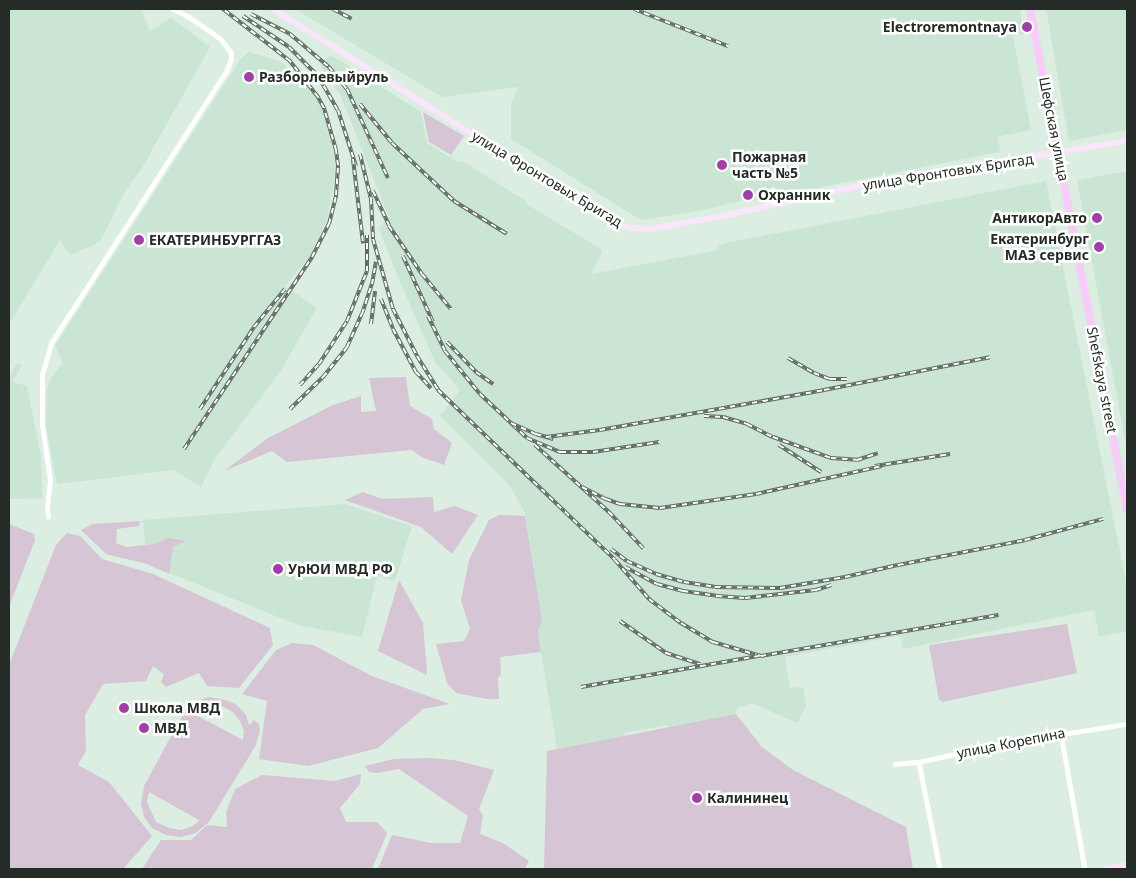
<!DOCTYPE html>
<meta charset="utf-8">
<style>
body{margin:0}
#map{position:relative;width:1136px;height:878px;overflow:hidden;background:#dbeee1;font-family:"Noto Sans",sans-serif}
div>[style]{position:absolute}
.built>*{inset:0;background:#cbe5d4}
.green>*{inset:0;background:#d5c5d5}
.street>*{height:4.5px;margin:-2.25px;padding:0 2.25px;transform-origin:2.25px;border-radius:2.25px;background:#fff}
.secondary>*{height:6px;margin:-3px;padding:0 3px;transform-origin:3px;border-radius:3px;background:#fae6fb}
.primary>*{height:8px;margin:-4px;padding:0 4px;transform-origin:4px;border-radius:4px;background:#f6cdf8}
.rail>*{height:4px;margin-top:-2px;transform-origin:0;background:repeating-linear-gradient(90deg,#fff 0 5.5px,#606b63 0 11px);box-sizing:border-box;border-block:1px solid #606b63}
.dots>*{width:14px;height:14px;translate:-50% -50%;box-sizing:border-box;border:2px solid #fff;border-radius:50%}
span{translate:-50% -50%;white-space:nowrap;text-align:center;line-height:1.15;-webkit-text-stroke:5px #fff;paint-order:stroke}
.poi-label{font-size:14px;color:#252c27;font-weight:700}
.right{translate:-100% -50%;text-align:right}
.left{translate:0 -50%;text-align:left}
.street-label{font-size:14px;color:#252c27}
.frame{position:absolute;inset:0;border:10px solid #252c27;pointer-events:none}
</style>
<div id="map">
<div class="built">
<div style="clip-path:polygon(9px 9px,141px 9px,150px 31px,171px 18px,210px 47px,142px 168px,124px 193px,101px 240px,94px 245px,70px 255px,60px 240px,9px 324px)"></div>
<div style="clip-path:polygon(295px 9px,1020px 9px,1024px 34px,1013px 36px,1031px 130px,997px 137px,1000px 152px,756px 200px,748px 199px,699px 211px,641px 220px,511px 139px,511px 105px,518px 87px,442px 97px)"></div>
<div style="clip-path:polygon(1046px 9px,1127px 9px,1127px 130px,1069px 141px)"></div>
<div style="clip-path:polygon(248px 52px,280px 61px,289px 69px,293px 66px,310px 86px,322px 108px,330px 129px,336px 170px,327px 220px,311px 255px,285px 286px,317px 308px,280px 372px,214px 460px,201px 487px,174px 470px,57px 484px,46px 427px,47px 389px,51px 378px,63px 363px,55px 346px,240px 60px)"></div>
<div style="clip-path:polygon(331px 55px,421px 112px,427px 143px,459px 163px,462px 161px,526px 201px,526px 204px,601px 249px,602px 253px,591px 274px,719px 250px,718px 245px,731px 242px,1046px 181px,1127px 587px,1127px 631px,1099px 637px,1094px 610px,903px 649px,900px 636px,785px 657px,790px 688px,803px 687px,806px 707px,797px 723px,752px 703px,737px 708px,736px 714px,670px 728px,667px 725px,624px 733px,624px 736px,557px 749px,538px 634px,542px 619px,525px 513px,509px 485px,440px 416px,460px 390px,435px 362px,394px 268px,379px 228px,389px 218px,340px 94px,322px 69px,321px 63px)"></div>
<div style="clip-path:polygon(1127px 171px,1127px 451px,1077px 180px)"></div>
<div style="clip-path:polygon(17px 363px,22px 366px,12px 382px,27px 386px,41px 456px,42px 498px,9px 499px,9px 377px)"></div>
<div style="clip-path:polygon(345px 504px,412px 526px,395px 581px,377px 576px,362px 637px,298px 625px,147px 564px,143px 520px)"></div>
</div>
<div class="green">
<div style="clip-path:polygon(423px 112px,464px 136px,451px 155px,429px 142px)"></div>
<div style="clip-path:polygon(406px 377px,410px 406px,432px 419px,434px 429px,452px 443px,444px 465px,421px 457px,412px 450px,287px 462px,272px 451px,224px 471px,268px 438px,333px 405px,361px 396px,361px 412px,376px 411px,369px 378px)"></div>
<div style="clip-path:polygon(363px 492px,382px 499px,433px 497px,434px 512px,455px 506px,478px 515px,452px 554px,421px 527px,345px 500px)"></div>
<div style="clip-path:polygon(499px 515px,525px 516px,542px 619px,538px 633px,541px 652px,500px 657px,501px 675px,498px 678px,499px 699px,487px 699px,456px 693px,447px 683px,436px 644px,464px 641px,470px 629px,461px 600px,469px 560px,489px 520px)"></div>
<div style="clip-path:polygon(140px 521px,139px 526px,117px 529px,116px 543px,126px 547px,156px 544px,168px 538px,186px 541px,173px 547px,169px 574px,147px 564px,106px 554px,81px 530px,93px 524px)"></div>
<div style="clip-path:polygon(9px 524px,34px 534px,35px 540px,9px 607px)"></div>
<div style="clip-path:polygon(67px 533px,80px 536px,102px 559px,153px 574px,270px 628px,273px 645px,239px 688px,207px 686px,199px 673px,166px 687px,161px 682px,164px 674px,153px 666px,146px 681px,103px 684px,85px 715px,86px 751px,78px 765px,109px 782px,152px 836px,123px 869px,9px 869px,9px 665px,56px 545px)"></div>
<div style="clip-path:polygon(399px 580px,423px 623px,427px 675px,378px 651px)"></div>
<div style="clip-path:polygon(1067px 624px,1077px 673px,952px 700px,943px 702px,939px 700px,929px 645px)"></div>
<div style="clip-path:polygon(292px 643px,313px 645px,372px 676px,450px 704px,423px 709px,378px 748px,308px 766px,259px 759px,267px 701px,242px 694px,276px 650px)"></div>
<div style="clip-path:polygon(evenodd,209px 697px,226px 700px,237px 705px,246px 715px,249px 725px,254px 720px,259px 724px,260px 730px,256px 745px,209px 822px,196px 833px,181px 837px,166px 835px,152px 828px,144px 817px,141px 804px,144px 786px,186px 709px,194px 702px,209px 697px,209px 706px,222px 706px,233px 712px,240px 721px,244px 731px,243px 740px,194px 714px,199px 709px,209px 706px,209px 697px,149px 792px,199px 820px,199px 821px,193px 826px,181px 830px,169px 828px,156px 822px,147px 802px,149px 792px)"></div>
<div style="clip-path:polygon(736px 714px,762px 747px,793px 770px,906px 827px,913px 869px,544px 869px,547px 751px)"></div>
<div style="clip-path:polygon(429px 758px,454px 760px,494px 770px,479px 809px,483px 816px,480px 834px,503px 843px,529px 861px,525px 869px,378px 869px,392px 835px,431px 843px,460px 843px,468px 816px,399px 769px,377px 773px,369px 772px,365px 766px,394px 759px)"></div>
<div style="clip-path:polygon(361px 774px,360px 784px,340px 808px,346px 822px,377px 822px,387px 833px,372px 869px,142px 869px,161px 840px,191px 840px,207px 825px,227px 827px,226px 812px,235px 789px,262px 775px,335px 781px)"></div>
</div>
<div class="street">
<div style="left:48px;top:517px;width:9px;rotate:-96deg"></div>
<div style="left:47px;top:508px;width:27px;rotate:-84deg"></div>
<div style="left:50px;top:481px;width:58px;rotate:-98deg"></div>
<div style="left:42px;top:424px;width:49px;rotate:-90deg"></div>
<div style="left:42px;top:375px;width:33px;rotate:-74deg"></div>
<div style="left:51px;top:343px;width:325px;rotate:-57.2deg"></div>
<div style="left:227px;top:70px;width:12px;rotate:-70deg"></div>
<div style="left:231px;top:59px;width:6px;rotate:-90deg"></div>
<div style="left:231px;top:53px;width:18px;rotate:-128deg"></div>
<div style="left:220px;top:39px;width:39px;rotate:-145deg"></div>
<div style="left:188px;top:17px;width:18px;rotate:-153deg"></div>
<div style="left:1061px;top:733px;width:138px;rotate:80deg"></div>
<div style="left:919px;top:762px;width:109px;rotate:78.9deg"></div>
<div style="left:895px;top:764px;width:24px;rotate:-5deg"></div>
<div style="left:919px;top:762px;width:88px;rotate:-12.5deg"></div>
<div style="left:1005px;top:743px;width:123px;rotate:-8.9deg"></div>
</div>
<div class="secondary">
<div style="left:273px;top:9px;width:400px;rotate:32.1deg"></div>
<div style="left:612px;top:222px;width:21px;rotate:17deg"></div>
<div style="left:632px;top:228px;width:19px;rotate:3deg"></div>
<div style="left:651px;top:229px;width:77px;rotate:-10.4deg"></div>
<div style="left:727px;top:215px;width:148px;rotate:-12.4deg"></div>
<div style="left:872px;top:183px;width:258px;rotate:-9.4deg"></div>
<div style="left:1107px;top:869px;width:20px;rotate:-11deg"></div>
</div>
<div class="primary">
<div style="left:1030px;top:9px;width:510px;rotate:79.04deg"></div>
</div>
<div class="rail">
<div style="left:333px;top:9px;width:21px;rotate:28deg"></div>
<div style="left:634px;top:9px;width:101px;rotate:21.5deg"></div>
<div style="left:251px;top:14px;width:44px;rotate:27.1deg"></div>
<div style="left:290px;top:34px;width:51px;rotate:40.2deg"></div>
<div style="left:329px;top:67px;width:28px;rotate:51deg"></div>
<div style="left:347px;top:89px;width:98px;rotate:65.3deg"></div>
<div style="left:243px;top:16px;width:55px;rotate:34deg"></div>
<div style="left:289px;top:47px;width:41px;rotate:45deg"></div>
<div style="left:318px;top:76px;width:39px;rotate:60deg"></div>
<div style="left:338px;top:110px;width:59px;rotate:72.2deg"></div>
<div style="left:360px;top:104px;width:50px;rotate:50.6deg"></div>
<div style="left:392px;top:143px;width:85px;rotate:43.1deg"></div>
<div style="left:454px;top:201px;width:62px;rotate:31.9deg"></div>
<div style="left:360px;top:154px;width:46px;rotate:76.3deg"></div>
<div style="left:371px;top:199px;width:40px;rotate:87.1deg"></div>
<div style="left:373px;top:239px;width:73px;rotate:74.1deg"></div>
<div style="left:393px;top:309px;width:53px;rotate:62.9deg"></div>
<div style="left:417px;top:356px;width:40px;rotate:58deg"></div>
<div style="left:438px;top:390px;width:245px;rotate:43.8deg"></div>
<div style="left:615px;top:560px;width:52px;rotate:48.9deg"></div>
<div style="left:649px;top:599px;width:40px;rotate:37deg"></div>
<div style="left:681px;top:623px;width:37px;rotate:31deg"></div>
<div style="left:713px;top:642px;width:50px;rotate:16.3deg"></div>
<div style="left:761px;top:656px;width:241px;rotate:-9.8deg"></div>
<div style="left:353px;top:159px;width:85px;rotate:83.2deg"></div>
<div style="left:373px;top:191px;width:38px;rotate:65deg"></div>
<div style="left:389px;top:226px;width:58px;rotate:55.5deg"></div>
<div style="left:422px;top:274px;width:45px;rotate:50.4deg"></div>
<div style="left:403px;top:256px;width:72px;rotate:65.6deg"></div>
<div style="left:381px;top:299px;width:32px;rotate:68deg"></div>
<div style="left:393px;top:329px;width:49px;rotate:61.9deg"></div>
<div style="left:416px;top:372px;width:22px;rotate:47deg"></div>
<div style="left:428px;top:316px;width:39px;rotate:64deg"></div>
<div style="left:445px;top:351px;width:55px;rotate:50.9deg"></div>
<div style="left:480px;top:394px;width:64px;rotate:43.1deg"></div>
<div style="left:527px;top:438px;width:36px;rotate:23deg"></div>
<div style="left:560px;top:452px;width:33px"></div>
<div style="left:593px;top:452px;width:67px;rotate:-8.6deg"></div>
<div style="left:371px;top:324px;width:33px;rotate:-83deg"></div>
<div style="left:447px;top:342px;width:42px;rotate:46deg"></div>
<div style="left:476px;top:372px;width:21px;rotate:35deg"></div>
<div style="left:788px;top:358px;width:30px;rotate:30deg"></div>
<div style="left:814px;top:373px;width:17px;rotate:21deg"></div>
<div style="left:830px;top:379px;width:17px"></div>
<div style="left:300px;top:385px;width:28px;rotate:-48deg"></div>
<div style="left:319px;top:364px;width:51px;rotate:-56.9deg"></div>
<div style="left:347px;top:321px;width:54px;rotate:-68.2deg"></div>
<div style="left:367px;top:271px;width:36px;rotate:-90deg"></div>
<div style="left:200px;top:409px;width:98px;rotate:-56.6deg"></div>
<div style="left:254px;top:327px;width:49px;rotate:-50.8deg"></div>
<div style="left:290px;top:409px;width:46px;rotate:-44.1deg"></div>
<div style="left:323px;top:377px;width:38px;rotate:-51deg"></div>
<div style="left:347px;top:347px;width:36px;rotate:-66deg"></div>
<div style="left:362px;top:314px;width:32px;rotate:-72deg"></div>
<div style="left:372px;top:284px;width:23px;rotate:-80deg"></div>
<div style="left:704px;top:416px;width:19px;rotate:3deg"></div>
<div style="left:723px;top:417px;width:25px;rotate:16deg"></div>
<div style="left:747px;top:424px;width:29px;rotate:27deg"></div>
<div style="left:773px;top:437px;width:62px;rotate:19.9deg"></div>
<div style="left:831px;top:458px;width:26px;rotate:4deg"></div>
<div style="left:857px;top:460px;width:22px;rotate:-18deg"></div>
<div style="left:511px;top:423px;width:27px;rotate:24deg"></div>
<div style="left:536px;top:434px;width:18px;rotate:16deg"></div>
<div style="left:546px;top:437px;width:54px;rotate:-7.4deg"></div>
<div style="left:600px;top:430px;width:228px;rotate:-10.1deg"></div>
<div style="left:824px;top:390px;width:169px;rotate:-11.2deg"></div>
<div style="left:535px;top:445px;width:100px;rotate:42.2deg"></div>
<div style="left:609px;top:512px;width:50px;rotate:46.6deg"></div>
<div style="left:779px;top:445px;width:50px;rotate:32.7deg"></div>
<div style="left:184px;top:449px;width:231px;rotate:-56.3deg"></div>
<div style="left:312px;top:257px;width:37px;rotate:-63deg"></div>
<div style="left:329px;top:224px;width:30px;rotate:-76deg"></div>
<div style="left:336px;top:195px;width:30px;rotate:-86deg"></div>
<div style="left:338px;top:165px;width:15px;rotate:-98deg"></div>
<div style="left:336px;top:150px;width:44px;rotate:-105.9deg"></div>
<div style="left:324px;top:108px;width:13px;rotate:-119deg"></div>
<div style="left:318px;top:97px;width:46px;rotate:-127.9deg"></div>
<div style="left:290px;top:61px;width:85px;rotate:-142.2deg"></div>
<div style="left:875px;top:466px;width:76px;rotate:-9.1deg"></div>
<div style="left:582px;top:487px;width:27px;rotate:27deg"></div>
<div style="left:606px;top:499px;width:15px;rotate:20deg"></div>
<div style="left:620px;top:504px;width:40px;rotate:5.7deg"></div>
<div style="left:660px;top:508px;width:97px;rotate:-8.3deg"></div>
<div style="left:756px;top:494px;width:129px;rotate:-12.5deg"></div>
<div style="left:611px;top:549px;width:20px;rotate:37deg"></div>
<div style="left:627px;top:561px;width:32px;rotate:24deg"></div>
<div style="left:656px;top:574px;width:29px;rotate:16deg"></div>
<div style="left:684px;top:582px;width:31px;rotate:9deg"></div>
<div style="left:715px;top:587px;width:65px;rotate:0.9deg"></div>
<div style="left:780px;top:588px;width:66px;rotate:-9.6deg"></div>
<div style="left:845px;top:577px;width:54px;rotate:-12.8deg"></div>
<div style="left:898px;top:565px;width:129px;rotate:-11.1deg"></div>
<div style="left:1025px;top:540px;width:81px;rotate:-15.1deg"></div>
<div style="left:625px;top:567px;width:36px;rotate:28deg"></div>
<div style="left:657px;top:584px;width:27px;rotate:15deg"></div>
<div style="left:683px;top:591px;width:34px;rotate:8deg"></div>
<div style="left:717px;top:596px;width:28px;rotate:4deg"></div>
<div style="left:745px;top:598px;width:71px;rotate:-6.4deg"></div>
<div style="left:816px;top:590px;width:16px;rotate:-18deg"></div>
<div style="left:620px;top:621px;width:56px;rotate:34.8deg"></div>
<div style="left:666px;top:653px;width:36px;rotate:18deg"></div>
<div style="left:581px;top:687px;width:180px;rotate:-9.9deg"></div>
</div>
<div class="dots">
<div style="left:1027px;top:27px;background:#a13fa6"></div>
<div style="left:249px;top:77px;background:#a13fa6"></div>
<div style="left:722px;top:165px;background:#a13fa6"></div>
<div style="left:748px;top:195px;background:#a13fa6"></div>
<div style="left:1097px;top:218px;background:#a13fa6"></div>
<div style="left:139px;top:240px;background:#a13fa6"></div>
<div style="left:1099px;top:247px;background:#a13fa6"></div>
<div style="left:278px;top:569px;background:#a13fa6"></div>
<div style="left:124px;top:708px;background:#a13fa6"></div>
<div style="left:144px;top:728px;background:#a13fa6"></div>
<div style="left:697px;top:798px;background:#a13fa6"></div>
</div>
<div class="poi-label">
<span class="right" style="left:1017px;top:27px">Electroremontnaya</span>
<span class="left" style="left:259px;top:77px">Разборлевыйруль</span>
<span class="left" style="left:732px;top:165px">Пожарная<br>часть №5</span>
<span class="left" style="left:758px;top:195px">Охранник</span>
<span class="right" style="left:1087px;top:218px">АнтикорАвто</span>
<span class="right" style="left:1089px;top:247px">Екатеринбург<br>МАЗ сервис</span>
<span class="left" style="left:149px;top:240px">ЕКАТЕРИНБУРГГАЗ</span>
<span class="left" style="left:288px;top:569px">УрЮИ МВД РФ</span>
<span class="left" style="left:134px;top:708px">Школа МВД</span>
<span class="left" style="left:154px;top:728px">МВД</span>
<span class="left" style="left:707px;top:798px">Калининец</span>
</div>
<div class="street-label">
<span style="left:1054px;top:129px;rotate:79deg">Шефская улица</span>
<span style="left:948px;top:172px;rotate:-9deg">улица Фронтовых Бригад</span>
<span style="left:547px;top:179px;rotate:31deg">улица Фронтовых Бригад</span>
<span style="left:1102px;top:380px;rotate:79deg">Shefskaya street</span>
<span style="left:1011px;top:743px;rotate:-11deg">улица Корепина</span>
</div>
<div class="frame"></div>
</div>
